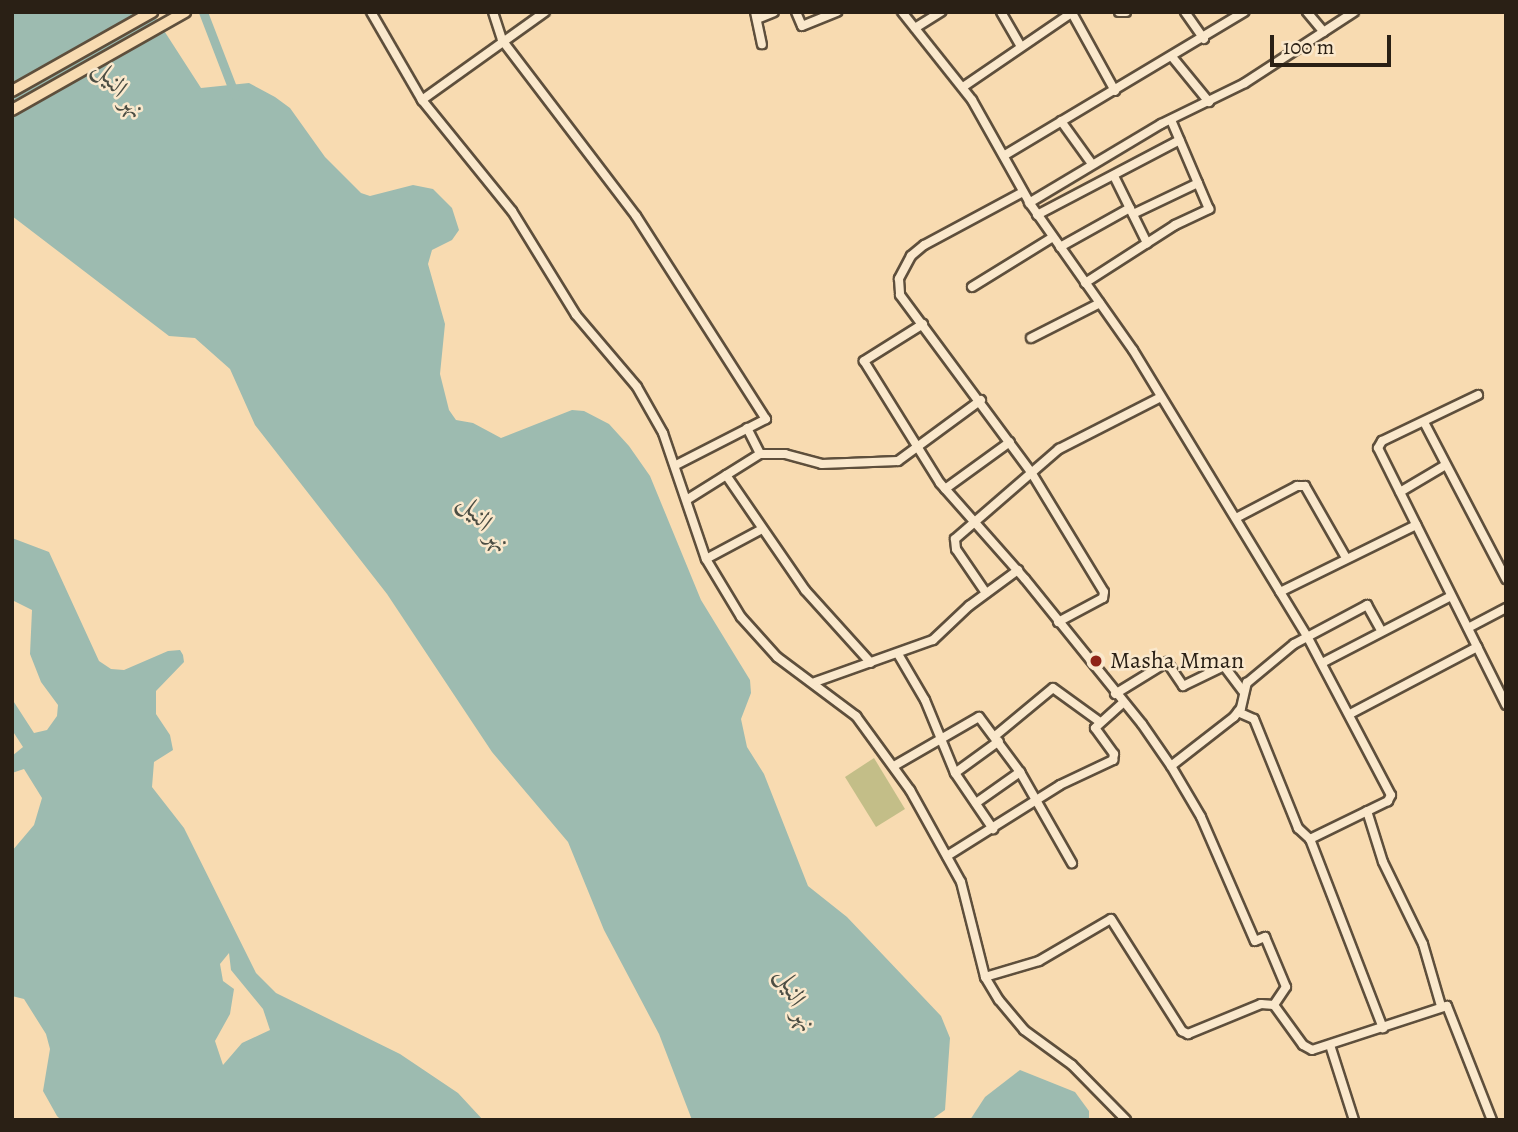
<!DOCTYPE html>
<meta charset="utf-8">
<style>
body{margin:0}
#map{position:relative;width:1518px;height:1132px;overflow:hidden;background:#f8dbb1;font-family:Alegreya,Amiri,serif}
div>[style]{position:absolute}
.green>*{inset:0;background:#c3be88}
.water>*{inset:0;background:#9dbbb0}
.canal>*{height:9px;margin:-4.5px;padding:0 4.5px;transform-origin:4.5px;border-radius:4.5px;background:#9dbbb0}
.roads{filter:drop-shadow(2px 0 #5e4f3c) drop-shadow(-2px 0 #5e4f3c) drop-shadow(0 2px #5e4f3c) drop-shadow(0 -2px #5e4f3c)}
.minor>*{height:8px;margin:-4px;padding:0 4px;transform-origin:4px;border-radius:4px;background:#fae8cc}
.major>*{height:10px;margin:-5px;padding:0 5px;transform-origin:5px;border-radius:5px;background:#f8dbb1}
.dots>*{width:19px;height:19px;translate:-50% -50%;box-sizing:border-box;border:4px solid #fae8cc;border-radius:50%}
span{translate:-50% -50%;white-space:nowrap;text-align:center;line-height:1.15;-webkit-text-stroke:5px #fae8cc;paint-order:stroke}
.poi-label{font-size:24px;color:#2a2015}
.left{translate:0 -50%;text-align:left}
.water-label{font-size:26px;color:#4c4e44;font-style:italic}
.frame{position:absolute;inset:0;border:14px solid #2a2015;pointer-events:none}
.scale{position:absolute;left:1270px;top:35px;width:121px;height:32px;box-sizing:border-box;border:4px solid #2a2015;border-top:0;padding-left:9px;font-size:21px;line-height:24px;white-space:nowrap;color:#2a2015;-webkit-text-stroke:5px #fae8cc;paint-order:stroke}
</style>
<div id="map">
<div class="green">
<div style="clip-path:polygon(874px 758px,905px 809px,876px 827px,845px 777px)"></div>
</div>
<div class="water">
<div style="clip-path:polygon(12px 12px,152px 12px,201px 88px,249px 83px,275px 97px,290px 108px,325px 157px,361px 193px,370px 196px,413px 185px,433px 189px,452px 208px,459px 230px,452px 240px,432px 250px,428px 264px,445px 324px,440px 374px,449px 410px,456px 420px,473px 423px,501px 438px,572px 410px,584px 411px,609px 424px,629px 446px,650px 476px,701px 600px,750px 680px,751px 693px,741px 719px,747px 747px,764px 774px,808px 886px,847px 917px,941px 1016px,950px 1038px,945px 1110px,931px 1120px,692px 1120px,659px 1034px,604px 930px,568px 842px,492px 752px,387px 594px,255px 425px,230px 369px,195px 338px,169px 336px,12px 216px)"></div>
<div style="clip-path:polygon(evenodd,12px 538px,49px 552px,99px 661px,111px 669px,124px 670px,168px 651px,180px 650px,183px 655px,184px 662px,156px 691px,156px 714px,170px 735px,173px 750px,154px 762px,152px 787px,184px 828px,256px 973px,276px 993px,400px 1054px,458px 1093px,483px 1120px,61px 1120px,57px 1116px,43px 1091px,50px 1049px,46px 1034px,24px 999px,12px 996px,12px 851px,34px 825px,42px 798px,24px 769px,12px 773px,12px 756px,23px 747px,12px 730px,12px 699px,34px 733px,47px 730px,57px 716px,58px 705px,41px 682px,30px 654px,32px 610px,12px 600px,12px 538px,229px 953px,231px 970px,263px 1009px,270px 1030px,242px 1043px,223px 1065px,215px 1041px,230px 1014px,234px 989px,223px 981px,220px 964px,229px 953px)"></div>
<div style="clip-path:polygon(1020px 1070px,1075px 1092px,1089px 1111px,1089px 1120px,970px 1120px,985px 1097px)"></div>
</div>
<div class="canal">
<div style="left:203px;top:12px;width:89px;rotate:68.9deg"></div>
</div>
<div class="roads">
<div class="minor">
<div style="left:371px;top:12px;width:102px;rotate:59.9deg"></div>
<div style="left:422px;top:100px;width:143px;rotate:51deg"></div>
<div style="left:512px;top:211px;width:122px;rotate:58.4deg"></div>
<div style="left:576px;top:315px;width:94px;rotate:49.7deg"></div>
<div style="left:637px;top:387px;width:53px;rotate:60.5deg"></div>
<div style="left:663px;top:433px;width:133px;rotate:71.2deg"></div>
<div style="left:706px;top:559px;width:68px;rotate:58.9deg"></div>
<div style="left:741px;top:617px;width:54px;rotate:48deg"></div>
<div style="left:777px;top:657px;width:99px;rotate:36.8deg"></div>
<div style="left:856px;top:716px;width:92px;rotate:53.9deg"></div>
<div style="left:910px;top:790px;width:105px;rotate:61deg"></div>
<div style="left:961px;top:882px;width:98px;rotate:75.8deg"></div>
<div style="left:985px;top:977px;width:27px;rotate:59deg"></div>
<div style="left:999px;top:1000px;width:39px;rotate:50deg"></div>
<div style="left:1024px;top:1030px;width:59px;rotate:36.1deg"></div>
<div style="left:1072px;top:1065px;width:77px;rotate:45.5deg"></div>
<div style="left:493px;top:12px;width:29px;rotate:72deg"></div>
<div style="left:502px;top:40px;width:221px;rotate:52.7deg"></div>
<div style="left:636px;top:216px;width:241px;rotate:57.4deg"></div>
<div style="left:766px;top:419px;width:101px;rotate:152.9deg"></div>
<div style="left:755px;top:12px;width:33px;rotate:78deg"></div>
<div style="left:796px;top:12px;width:15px;rotate:67deg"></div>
<div style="left:802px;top:26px;width:38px;rotate:-22deg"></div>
<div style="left:902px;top:12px;width:112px;rotate:51.5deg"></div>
<div style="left:972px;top:100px;width:120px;rotate:60.7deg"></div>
<div style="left:1031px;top:205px;width:177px;rotate:54.9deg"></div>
<div style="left:1133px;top:350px;width:335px;rotate:58.7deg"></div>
<div style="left:1307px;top:636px;width:180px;rotate:62.2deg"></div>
<div style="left:1391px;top:795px;width:7px;rotate:117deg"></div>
<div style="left:1388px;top:801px;width:87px;rotate:154deg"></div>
<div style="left:1310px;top:839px;width:203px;rotate:68.9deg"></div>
<div style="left:1001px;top:12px;width:39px;rotate:60deg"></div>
<div style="left:1119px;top:12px;width:7px"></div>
<div style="left:1185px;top:12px;width:33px;rotate:55deg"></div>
<div style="left:1307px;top:12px;width:26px;rotate:50deg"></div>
<div style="left:1072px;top:13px;width:89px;rotate:61.1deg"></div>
<div style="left:757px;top:19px;width:18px;rotate:-22deg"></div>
<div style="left:915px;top:28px;width:31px;rotate:-32deg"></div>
<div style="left:1173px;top:58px;width:57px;rotate:50.7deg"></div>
<div style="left:963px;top:87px;width:133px;rotate:-34.3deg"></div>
<div style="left:422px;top:100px;width:151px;rotate:-35.6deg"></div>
<div style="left:1061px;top:121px;width:53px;rotate:54.2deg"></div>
<div style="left:1005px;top:155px;width:279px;rotate:-30.9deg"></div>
<div style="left:1114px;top:176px;width:75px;rotate:63.8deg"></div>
<div style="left:1023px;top:192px;width:112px;rotate:151.8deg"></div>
<div style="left:924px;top:245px;width:17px;rotate:140deg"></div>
<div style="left:911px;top:256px;width:26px;rotate:118deg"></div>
<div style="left:899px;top:279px;width:16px;rotate:86deg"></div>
<div style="left:900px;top:295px;width:220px;rotate:53.5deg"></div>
<div style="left:1031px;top:472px;width:140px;rotate:58.7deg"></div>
<div style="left:1104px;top:592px;width:6px;rotate:99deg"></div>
<div style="left:1103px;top:598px;width:51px;rotate:151.9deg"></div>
<div style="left:1029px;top:203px;width:154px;rotate:-30.9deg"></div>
<div style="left:1161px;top:124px;width:93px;rotate:-26deg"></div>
<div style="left:1245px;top:83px;width:130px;rotate:-33.1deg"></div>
<div style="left:1133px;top:214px;width:72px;rotate:-25.5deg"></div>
<div style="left:1037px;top:215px;width:161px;rotate:-27.7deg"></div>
<div style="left:1060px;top:247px;width:80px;rotate:-29.1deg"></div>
<div style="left:1085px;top:283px;width:107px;rotate:-32.8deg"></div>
<div style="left:1175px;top:225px;width:38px;rotate:-25deg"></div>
<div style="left:1209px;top:209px;width:97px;rotate:-113.1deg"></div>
<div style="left:972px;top:287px;width:95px;rotate:-31.7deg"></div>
<div style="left:923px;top:324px;width:70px;rotate:147.9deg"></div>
<div style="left:864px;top:361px;width:144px;rotate:58.1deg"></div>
<div style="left:940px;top:483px;width:128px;rotate:48.5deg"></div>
<div style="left:1025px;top:579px;width:186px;rotate:51.1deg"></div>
<div style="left:1142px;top:724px;width:51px;rotate:55.4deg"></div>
<div style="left:1171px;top:766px;width:59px;rotate:59.5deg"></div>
<div style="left:1201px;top:817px;width:135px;rotate:66.5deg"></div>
<div style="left:1255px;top:941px;width:11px;rotate:-22deg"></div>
<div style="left:1265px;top:937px;width:54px;rotate:67.2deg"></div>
<div style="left:1286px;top:987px;width:22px;rotate:124deg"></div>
<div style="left:1031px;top:338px;width:77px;rotate:-26.9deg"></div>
<div style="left:1478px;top:395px;width:106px;rotate:154.4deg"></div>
<div style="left:1382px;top:441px;width:8px;rotate:120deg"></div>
<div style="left:1378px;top:448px;width:287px;rotate:63.5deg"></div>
<div style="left:1425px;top:424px;width:175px;rotate:62.4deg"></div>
<div style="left:747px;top:428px;width:29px;rotate:63deg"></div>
<div style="left:726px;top:475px;width:140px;rotate:55.5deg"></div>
<div style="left:805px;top:590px;width:98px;rotate:47.9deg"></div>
<div style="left:945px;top:489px;width:80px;rotate:-35.9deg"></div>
<div style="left:1400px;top:492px;width:51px;rotate:-30.6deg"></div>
<div style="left:688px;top:499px;width:85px;rotate:-32deg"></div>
<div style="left:760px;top:454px;width:25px"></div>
<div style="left:785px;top:454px;width:38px;rotate:15deg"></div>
<div style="left:822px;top:464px;width:76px;rotate:-2.3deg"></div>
<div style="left:898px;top:461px;width:103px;rotate:-36.3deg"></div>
<div style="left:1236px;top:518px;width:69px;rotate:-27.7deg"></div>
<div style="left:1297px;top:486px;width:8px"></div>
<div style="left:1305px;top:486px;width:83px;rotate:60.3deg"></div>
<div style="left:706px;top:559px;width:61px;rotate:-28.2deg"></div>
<div style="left:1280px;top:592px;width:152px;rotate:-26.2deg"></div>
<div style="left:986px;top:593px;width:53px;rotate:-124.3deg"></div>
<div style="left:956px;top:549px;width:10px;rotate:-96deg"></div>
<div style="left:955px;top:539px;width:138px;rotate:-40.9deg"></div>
<div style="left:1059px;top:449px;width:114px;rotate:-27deg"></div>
<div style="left:1468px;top:628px;width:43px;rotate:-27.8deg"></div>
<div style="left:898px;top:654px;width:53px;rotate:59.6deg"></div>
<div style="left:925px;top:700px;width:79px;rotate:67.7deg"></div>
<div style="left:955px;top:773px;width:68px;rotate:55.8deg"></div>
<div style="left:1322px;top:663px;width:145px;rotate:-27.4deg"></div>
<div style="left:815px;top:682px;width:125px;rotate:-19.6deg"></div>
<div style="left:933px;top:640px;width:50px;rotate:-43.4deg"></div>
<div style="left:969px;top:606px;width:61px;rotate:-36.3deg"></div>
<div style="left:1115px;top:694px;width:61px;rotate:-31.6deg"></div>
<div style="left:1167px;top:662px;width:29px;rotate:56deg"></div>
<div style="left:1183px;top:686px;width:46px;rotate:-26deg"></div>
<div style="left:1224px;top:666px;width:31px;rotate:53deg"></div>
<div style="left:1238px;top:712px;width:17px;rotate:24deg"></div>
<div style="left:1254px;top:719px;width:118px;rotate:68deg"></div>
<div style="left:1298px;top:828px;width:16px;rotate:43deg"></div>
<div style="left:1350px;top:714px;width:144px;rotate:-27.8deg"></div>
<div style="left:995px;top:736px;width:75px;rotate:-39.6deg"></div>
<div style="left:1053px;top:688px;width:58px;rotate:35.9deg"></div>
<div style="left:894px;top:766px;width:98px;rotate:-30deg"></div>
<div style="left:979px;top:717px;width:69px;rotate:53.3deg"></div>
<div style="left:1020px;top:772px;width:105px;rotate:60.3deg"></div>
<div style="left:1171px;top:766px;width:80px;rotate:-37.9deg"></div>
<div style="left:1234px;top:717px;width:11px;rotate:-52deg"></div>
<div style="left:1241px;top:708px;width:26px;rotate:-77deg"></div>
<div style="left:1247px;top:683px;width:61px;rotate:-39.7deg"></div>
<div style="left:1294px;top:644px;width:83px;rotate:-28.1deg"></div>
<div style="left:1367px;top:605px;width:29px;rotate:61deg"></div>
<div style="left:955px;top:773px;width:54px;rotate:-36deg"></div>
<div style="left:976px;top:803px;width:54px;rotate:-35.2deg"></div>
<div style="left:1367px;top:811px;width:53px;rotate:72.6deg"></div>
<div style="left:1383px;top:862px;width:91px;rotate:64deg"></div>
<div style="left:1423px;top:944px;width:65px;rotate:73.8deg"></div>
<div style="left:947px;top:856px;width:133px;rotate:-32.1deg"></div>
<div style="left:1060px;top:785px;width:59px;rotate:-25.3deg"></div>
<div style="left:1113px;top:760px;width:6px;rotate:-81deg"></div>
<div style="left:1114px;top:754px;width:32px;rotate:-126deg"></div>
<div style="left:1095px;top:728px;width:38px;rotate:-42deg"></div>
<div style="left:985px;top:977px;width:56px;rotate:-16.5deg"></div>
<div style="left:1039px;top:961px;width:83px;rotate:-30.3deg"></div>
<div style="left:1111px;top:919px;width:133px;rotate:57.6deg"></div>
<div style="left:1182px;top:1031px;width:7px;rotate:27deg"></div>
<div style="left:1188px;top:1034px;width:79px;rotate:-22.3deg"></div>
<div style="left:1261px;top:1004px;width:13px;rotate:4deg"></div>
<div style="left:1274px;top:1005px;width:49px;rotate:54.1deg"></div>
<div style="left:1303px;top:1045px;width:10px;rotate:29deg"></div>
<div style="left:1312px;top:1050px;width:142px;rotate:-18.1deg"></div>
<div style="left:1447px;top:1006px;width:123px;rotate:68.5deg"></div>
<div style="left:1330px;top:1045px;width:79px;rotate:72.3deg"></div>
</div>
<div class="major">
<div style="left:12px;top:91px;width:161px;rotate:-29.4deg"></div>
<div style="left:12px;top:110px;width:199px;rotate:-29.5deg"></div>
</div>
</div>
<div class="dots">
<div style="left:1096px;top:661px;background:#8f2418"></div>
</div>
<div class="poi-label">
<span class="left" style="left:1110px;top:661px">Masha Mman</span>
</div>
<div class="water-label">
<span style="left:120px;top:89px;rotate:52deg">نهر النيل</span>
<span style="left:485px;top:523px;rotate:52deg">نهر النيل</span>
<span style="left:797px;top:1000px;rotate:68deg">نهر النيل</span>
</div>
<div class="frame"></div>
<div class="scale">100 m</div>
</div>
